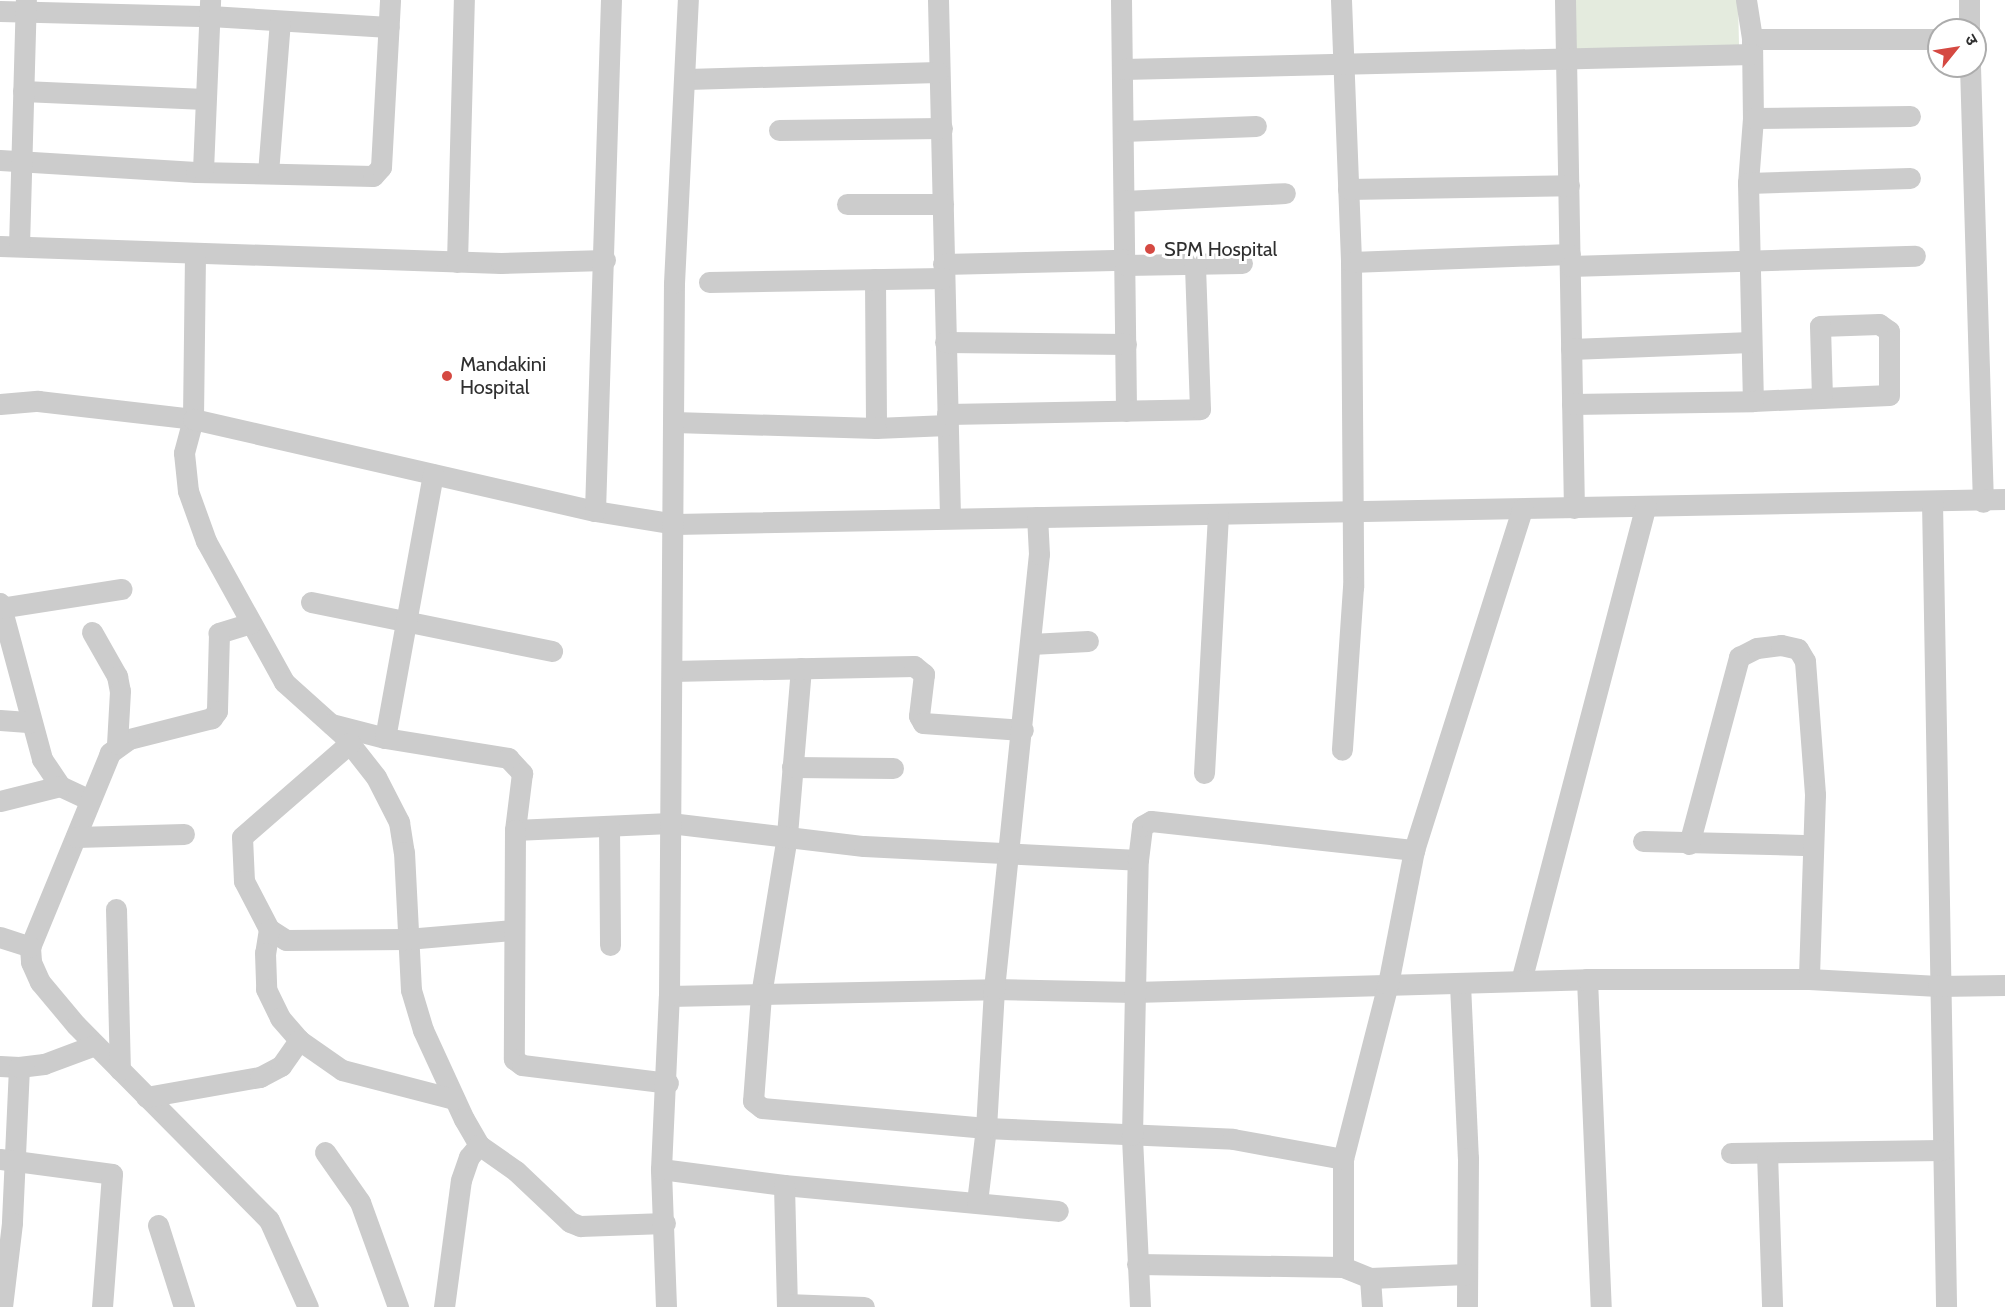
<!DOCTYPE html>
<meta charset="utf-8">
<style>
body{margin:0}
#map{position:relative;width:2005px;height:1307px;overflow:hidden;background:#fff;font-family:Cabin,"Noto Sans Devanagari",sans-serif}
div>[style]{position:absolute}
.green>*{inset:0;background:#e4ebde}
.minor>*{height:21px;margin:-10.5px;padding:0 10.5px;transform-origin:10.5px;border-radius:10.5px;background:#ccc}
.dots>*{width:16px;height:16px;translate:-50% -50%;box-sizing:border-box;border:3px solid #fff;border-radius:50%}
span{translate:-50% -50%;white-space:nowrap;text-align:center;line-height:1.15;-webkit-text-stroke:6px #fff;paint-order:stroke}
.poi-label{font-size:20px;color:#2f2f2f}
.left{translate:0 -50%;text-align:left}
.north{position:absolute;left:1927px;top:18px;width:60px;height:60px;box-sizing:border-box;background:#fff;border:2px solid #acacac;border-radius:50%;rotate:60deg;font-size:16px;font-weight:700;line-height:24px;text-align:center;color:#2f2f2f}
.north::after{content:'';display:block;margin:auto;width:21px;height:27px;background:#d54942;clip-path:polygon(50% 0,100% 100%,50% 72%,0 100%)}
</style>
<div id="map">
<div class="green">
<div style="clip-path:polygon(1572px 0,1738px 0,1739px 45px,1573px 50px)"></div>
</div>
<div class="minor">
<div style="left:938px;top:0;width:517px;rotate:88.67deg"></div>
<div style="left:1121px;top:0;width:411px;rotate:89.3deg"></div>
<div style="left:1341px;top:0;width:262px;rotate:87.8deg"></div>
<div style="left:1351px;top:262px;width:325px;rotate:89.6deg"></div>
<div style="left:1353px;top:587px;width:163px;rotate:93.9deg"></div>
<div style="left:1565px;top:0;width:508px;rotate:88.99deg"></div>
<div style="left:1746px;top:0;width:39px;rotate:81deg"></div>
<div style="left:1752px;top:39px;width:79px;rotate:89.3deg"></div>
<div style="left:1753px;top:118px;width:65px;rotate:94.4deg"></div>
<div style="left:1748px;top:183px;width:218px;rotate:88.7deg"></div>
<div style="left:1753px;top:401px;width:136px;rotate:-2.5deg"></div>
<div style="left:1889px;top:395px;width:64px;rotate:-90deg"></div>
<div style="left:1889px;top:331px;width:12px;rotate:-145deg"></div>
<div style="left:1879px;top:324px;width:59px;rotate:178.1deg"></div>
<div style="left:1820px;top:326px;width:72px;rotate:88.4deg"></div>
<div style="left:1969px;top:0;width:30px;rotate:90deg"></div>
<div style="left:0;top:11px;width:210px;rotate:1.4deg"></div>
<div style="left:210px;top:16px;width:179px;rotate:3.5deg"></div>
<div style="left:1752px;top:39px;width:187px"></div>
<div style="left:1970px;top:66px;width:436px;rotate:88.3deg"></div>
<div style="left:1123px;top:69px;width:629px;rotate:-1.37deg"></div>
<div style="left:687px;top:79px;width:251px;rotate:-1.6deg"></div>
<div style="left:23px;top:91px;width:182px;rotate:2.5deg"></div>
<div style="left:1753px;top:118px;width:157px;rotate:-0.7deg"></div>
<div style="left:779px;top:130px;width:163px;rotate:-0.7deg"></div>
<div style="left:1123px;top:131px;width:133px;rotate:-2.2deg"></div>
<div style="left:0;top:160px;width:196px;rotate:3.5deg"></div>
<div style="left:196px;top:172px;width:177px;rotate:1.3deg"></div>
<div style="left:373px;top:176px;width:12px;rotate:-48deg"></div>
<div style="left:381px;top:167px;width:167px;rotate:-86.9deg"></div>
<div style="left:203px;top:170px;width:170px;rotate:-87.6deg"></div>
<div style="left:268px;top:173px;width:152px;rotate:-85.5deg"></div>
<div style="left:1748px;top:183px;width:162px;rotate:-1.8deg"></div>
<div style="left:1348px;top:189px;width:221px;rotate:-1deg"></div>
<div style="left:1124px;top:201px;width:161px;rotate:-2.8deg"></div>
<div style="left:847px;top:204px;width:96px"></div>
<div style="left:0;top:246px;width:501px;rotate:1.94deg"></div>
<div style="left:501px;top:263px;width:104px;rotate:-1.7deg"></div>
<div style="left:19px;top:246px;width:246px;rotate:-88.4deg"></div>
<div style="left:195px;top:254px;width:165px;rotate:90.7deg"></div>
<div style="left:193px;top:419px;width:35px;rotate:105deg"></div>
<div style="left:184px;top:453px;width:38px;rotate:84deg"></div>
<div style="left:188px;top:491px;width:53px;rotate:70.2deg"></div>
<div style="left:206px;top:541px;width:161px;rotate:61deg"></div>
<div style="left:284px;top:682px;width:79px;rotate:41.9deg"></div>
<div style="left:343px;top:735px;width:53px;rotate:51.8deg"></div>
<div style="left:376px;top:777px;width:51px;rotate:62.9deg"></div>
<div style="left:399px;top:822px;width:30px;rotate:81deg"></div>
<div style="left:404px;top:852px;width:138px;rotate:87.1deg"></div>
<div style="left:411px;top:990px;width:42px;rotate:73.3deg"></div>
<div style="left:423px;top:1030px;width:98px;rotate:65.3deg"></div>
<div style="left:464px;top:1119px;width:30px;rotate:60deg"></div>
<div style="left:479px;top:1145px;width:45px;rotate:35.1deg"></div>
<div style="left:516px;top:1171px;width:74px;rotate:43.4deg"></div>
<div style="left:570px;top:1222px;width:11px;rotate:22deg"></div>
<div style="left:580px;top:1226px;width:85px;rotate:-2deg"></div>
<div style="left:457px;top:262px;width:262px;rotate:-88.5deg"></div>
<div style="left:1351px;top:262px;width:219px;rotate:-2.1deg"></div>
<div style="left:943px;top:264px;width:182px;rotate:-1.3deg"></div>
<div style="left:1125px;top:265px;width:117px;rotate:-1deg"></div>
<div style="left:1570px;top:266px;width:345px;rotate:-1.7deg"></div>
<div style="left:875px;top:279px;width:149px;rotate:89.6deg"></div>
<div style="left:876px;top:428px;width:71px;rotate:-2.4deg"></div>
<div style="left:709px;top:282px;width:234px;rotate:-1deg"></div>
<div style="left:945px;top:342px;width:181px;rotate:0.6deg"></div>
<div style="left:1571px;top:349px;width:180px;rotate:-2.2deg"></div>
<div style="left:0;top:404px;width:38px;rotate:-5deg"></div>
<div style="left:38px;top:401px;width:156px;rotate:6.6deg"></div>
<div style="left:193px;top:419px;width:412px;rotate:12.9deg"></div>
<div style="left:595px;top:511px;width:81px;rotate:9.2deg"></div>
<div style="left:675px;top:524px;width:1330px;rotate:-1.08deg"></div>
<div style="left:1572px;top:404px;width:181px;rotate:-0.9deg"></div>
<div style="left:947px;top:414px;width:253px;rotate:-1.1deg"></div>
<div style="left:1200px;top:409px;width:145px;rotate:-92deg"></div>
<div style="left:674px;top:422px;width:202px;rotate:1.7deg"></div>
<div style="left:1932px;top:501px;width:806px;rotate:89deg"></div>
<div style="left:595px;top:511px;width:511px;rotate:-88.21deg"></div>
<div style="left:311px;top:602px;width:246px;rotate:11.5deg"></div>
<div style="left:0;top:603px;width:162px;rotate:74.9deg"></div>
<div style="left:42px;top:759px;width:32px;rotate:56deg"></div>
<div style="left:60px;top:786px;width:33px;rotate:25deg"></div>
<div style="left:0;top:608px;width:123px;rotate:-8.9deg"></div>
<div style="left:251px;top:623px;width:34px;rotate:163deg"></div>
<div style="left:219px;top:633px;width:78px;rotate:91.5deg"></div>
<div style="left:217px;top:711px;width:9px;rotate:126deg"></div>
<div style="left:212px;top:718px;width:86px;rotate:165.8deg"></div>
<div style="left:129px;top:739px;width:24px;rotate:144deg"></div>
<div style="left:110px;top:753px;width:210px;rotate:112.4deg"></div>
<div style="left:30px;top:947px;width:15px;rotate:86deg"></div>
<div style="left:31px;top:962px;width:22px;rotate:66deg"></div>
<div style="left:40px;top:982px;width:56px;rotate:50.1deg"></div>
<div style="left:76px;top:1025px;width:274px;rotate:45.3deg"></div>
<div style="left:269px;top:1220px;width:95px;rotate:65.9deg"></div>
<div style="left:92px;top:632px;width:51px;rotate:60.4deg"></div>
<div style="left:117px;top:676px;width:15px;rotate:79deg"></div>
<div style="left:120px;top:691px;width:53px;rotate:93.2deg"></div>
<div style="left:1031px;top:644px;width:57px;rotate:-3deg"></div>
<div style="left:801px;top:668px;width:169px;rotate:94.8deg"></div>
<div style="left:787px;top:836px;width:161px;rotate:99.3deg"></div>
<div style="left:761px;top:995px;width:106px;rotate:94.3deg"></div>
<div style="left:753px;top:1101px;width:11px;rotate:38deg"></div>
<div style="left:762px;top:1108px;width:225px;rotate:5.1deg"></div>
<div style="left:986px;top:1128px;width:247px;rotate:2.5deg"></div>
<div style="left:1233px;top:1139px;width:112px;rotate:10.3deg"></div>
<div style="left:672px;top:671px;width:242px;rotate:-1.2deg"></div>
<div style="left:914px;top:666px;width:13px;rotate:39deg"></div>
<div style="left:924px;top:674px;width:42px;rotate:96.8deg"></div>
<div style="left:919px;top:716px;width:8px;rotate:60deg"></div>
<div style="left:923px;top:723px;width:100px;rotate:4deg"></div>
<div style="left:0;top:720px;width:31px;rotate:4deg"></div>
<div style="left:331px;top:724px;width:56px;rotate:14.5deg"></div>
<div style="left:385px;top:738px;width:125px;rotate:9.2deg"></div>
<div style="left:508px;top:758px;width:21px;rotate:47deg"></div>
<div style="left:522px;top:773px;width:57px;rotate:97deg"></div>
<div style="left:515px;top:830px;width:155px;rotate:-2.6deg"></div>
<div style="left:670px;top:823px;width:195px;rotate:6.8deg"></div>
<div style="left:864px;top:846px;width:274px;rotate:2.9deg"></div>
<div style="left:385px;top:738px;width:268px;rotate:-79.7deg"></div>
<div style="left:350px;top:743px;width:143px;rotate:139deg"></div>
<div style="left:242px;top:837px;width:44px;rotate:87.4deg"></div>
<div style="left:244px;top:881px;width:54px;rotate:62.5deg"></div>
<div style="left:269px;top:929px;width:20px;rotate:33deg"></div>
<div style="left:286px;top:940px;width:121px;rotate:-0.5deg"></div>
<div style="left:407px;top:939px;width:106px;rotate:-4.9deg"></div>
<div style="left:792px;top:767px;width:101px;rotate:0.6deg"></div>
<div style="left:1204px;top:773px;width:258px;rotate:-86.9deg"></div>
<div style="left:0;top:801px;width:62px;rotate:-14deg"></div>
<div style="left:609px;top:826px;width:119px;rotate:89.5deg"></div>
<div style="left:515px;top:830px;width:229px;rotate:90.3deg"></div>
<div style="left:514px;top:1059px;width:10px;rotate:37deg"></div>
<div style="left:522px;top:1065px;width:147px;rotate:7deg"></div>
<div style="left:76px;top:837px;width:108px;rotate:-1.6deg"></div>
<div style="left:1643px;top:841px;width:169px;rotate:1.4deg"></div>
<div style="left:1689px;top:844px;width:194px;rotate:-75deg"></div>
<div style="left:1739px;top:657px;width:20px;rotate:-27deg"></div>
<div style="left:1757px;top:648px;width:24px;rotate:-7deg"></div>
<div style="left:1781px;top:645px;width:17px;rotate:13deg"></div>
<div style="left:1798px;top:649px;width:14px;rotate:60deg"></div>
<div style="left:1805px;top:661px;width:134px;rotate:85.7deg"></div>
<div style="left:1815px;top:795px;width:184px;rotate:91.9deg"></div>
<div style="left:116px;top:909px;width:161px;rotate:88.6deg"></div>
<div style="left:269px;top:929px;width:24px;rotate:99deg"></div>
<div style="left:265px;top:953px;width:36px;rotate:88deg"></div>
<div style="left:266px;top:989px;width:32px;rotate:64deg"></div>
<div style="left:280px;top:1018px;width:29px;rotate:49deg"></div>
<div style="left:299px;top:1040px;width:52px;rotate:34.9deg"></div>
<div style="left:342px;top:1070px;width:116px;rotate:14.5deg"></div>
<div style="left:0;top:937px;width:32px;rotate:18deg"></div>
<div style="left:1587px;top:979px;width:328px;rotate:87.6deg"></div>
<div style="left:1521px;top:981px;width:491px;rotate:-75.3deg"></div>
<div style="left:1460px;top:984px;width:174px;rotate:87.4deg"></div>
<div style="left:1468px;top:1158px;width:149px;rotate:90.4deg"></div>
<div style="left:669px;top:996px;width:325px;rotate:-1.2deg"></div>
<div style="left:994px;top:989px;width:140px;rotate:1.2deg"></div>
<div style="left:1134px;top:992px;width:453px;rotate:-1.6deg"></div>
<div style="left:1587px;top:979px;width:222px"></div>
<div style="left:1809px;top:979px;width:129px;rotate:3.1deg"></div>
<div style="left:1938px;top:986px;width:67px;rotate:-0.9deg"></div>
<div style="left:0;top:1066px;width:19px;rotate:3deg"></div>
<div style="left:19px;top:1067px;width:156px;rotate:92.6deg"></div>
<div style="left:12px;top:1223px;width:85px;rotate:96.8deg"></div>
<div style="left:19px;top:1067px;width:25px;rotate:-7deg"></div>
<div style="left:44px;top:1064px;width:54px;rotate:-20.4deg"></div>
<div style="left:146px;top:1097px;width:116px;rotate:-10deg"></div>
<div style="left:260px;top:1077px;width:24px;rotate:-28deg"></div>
<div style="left:281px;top:1066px;width:32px;rotate:-55deg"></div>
<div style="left:325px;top:1152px;width:61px;rotate:55deg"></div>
<div style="left:360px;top:1202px;width:112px;rotate:70.1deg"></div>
<div style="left:1731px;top:1153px;width:211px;rotate:-0.8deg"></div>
<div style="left:1767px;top:1153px;width:154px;rotate:88.1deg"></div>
<div style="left:0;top:1159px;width:113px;rotate:7.6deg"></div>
<div style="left:112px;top:1174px;width:133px;rotate:94.3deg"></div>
<div style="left:661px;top:1169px;width:124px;rotate:7.4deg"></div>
<div style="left:784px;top:1185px;width:275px;rotate:5.4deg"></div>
<div style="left:784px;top:1185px;width:122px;rotate:88.6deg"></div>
<div style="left:977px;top:1202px;width:75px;rotate:-83.1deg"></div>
<div style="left:986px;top:1128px;width:139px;rotate:-86.7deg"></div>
<div style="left:994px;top:989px;width:437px;rotate:-84.1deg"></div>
<div style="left:1039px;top:554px;width:37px;rotate:-93deg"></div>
<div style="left:158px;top:1225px;width:86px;rotate:72.4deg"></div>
<div style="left:1137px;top:1264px;width:206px;rotate:0.8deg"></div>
<div style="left:1343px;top:1267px;width:29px;rotate:22deg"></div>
<div style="left:1370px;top:1278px;width:97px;rotate:-2.4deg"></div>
<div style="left:1343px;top:1267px;width:108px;rotate:-90deg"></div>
<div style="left:1343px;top:1159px;width:181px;rotate:-75.6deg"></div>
<div style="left:1388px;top:984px;width:136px;rotate:-79deg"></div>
<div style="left:1414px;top:850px;width:358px;rotate:-72.4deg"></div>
<div style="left:1370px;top:1278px;width:29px;rotate:86deg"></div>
<div style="left:787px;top:1304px;width:77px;rotate:2.2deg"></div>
<div style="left:444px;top:1307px;width:128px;rotate:-82.4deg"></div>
<div style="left:461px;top:1180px;width:24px;rotate:-71deg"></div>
<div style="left:469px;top:1157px;width:16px;rotate:-50deg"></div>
<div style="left:666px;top:1307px;width:138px;rotate:-92.1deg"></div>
<div style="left:661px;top:1169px;width:173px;rotate:-87.4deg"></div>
<div style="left:669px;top:996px;width:713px;rotate:-89.6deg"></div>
<div style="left:674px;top:283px;width:283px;rotate:-87.2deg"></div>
<div style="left:1140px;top:1307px;width:172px;rotate:-92.7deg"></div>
<div style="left:1132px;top:1135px;width:275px;rotate:-88.8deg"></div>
<div style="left:1138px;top:860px;width:34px;rotate:-83deg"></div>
<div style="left:1142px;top:826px;width:10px;rotate:-29deg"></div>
<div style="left:1151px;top:821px;width:265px;rotate:6.3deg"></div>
</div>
<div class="dots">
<div style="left:1150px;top:249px;background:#d54942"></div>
<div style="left:447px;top:376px;background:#d54942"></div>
</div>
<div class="poi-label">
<span class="left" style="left:1164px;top:249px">SPM Hospital</span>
<span class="left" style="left:460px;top:376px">Mandakini<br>Hospital</span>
</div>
<div class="north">उ</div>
</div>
